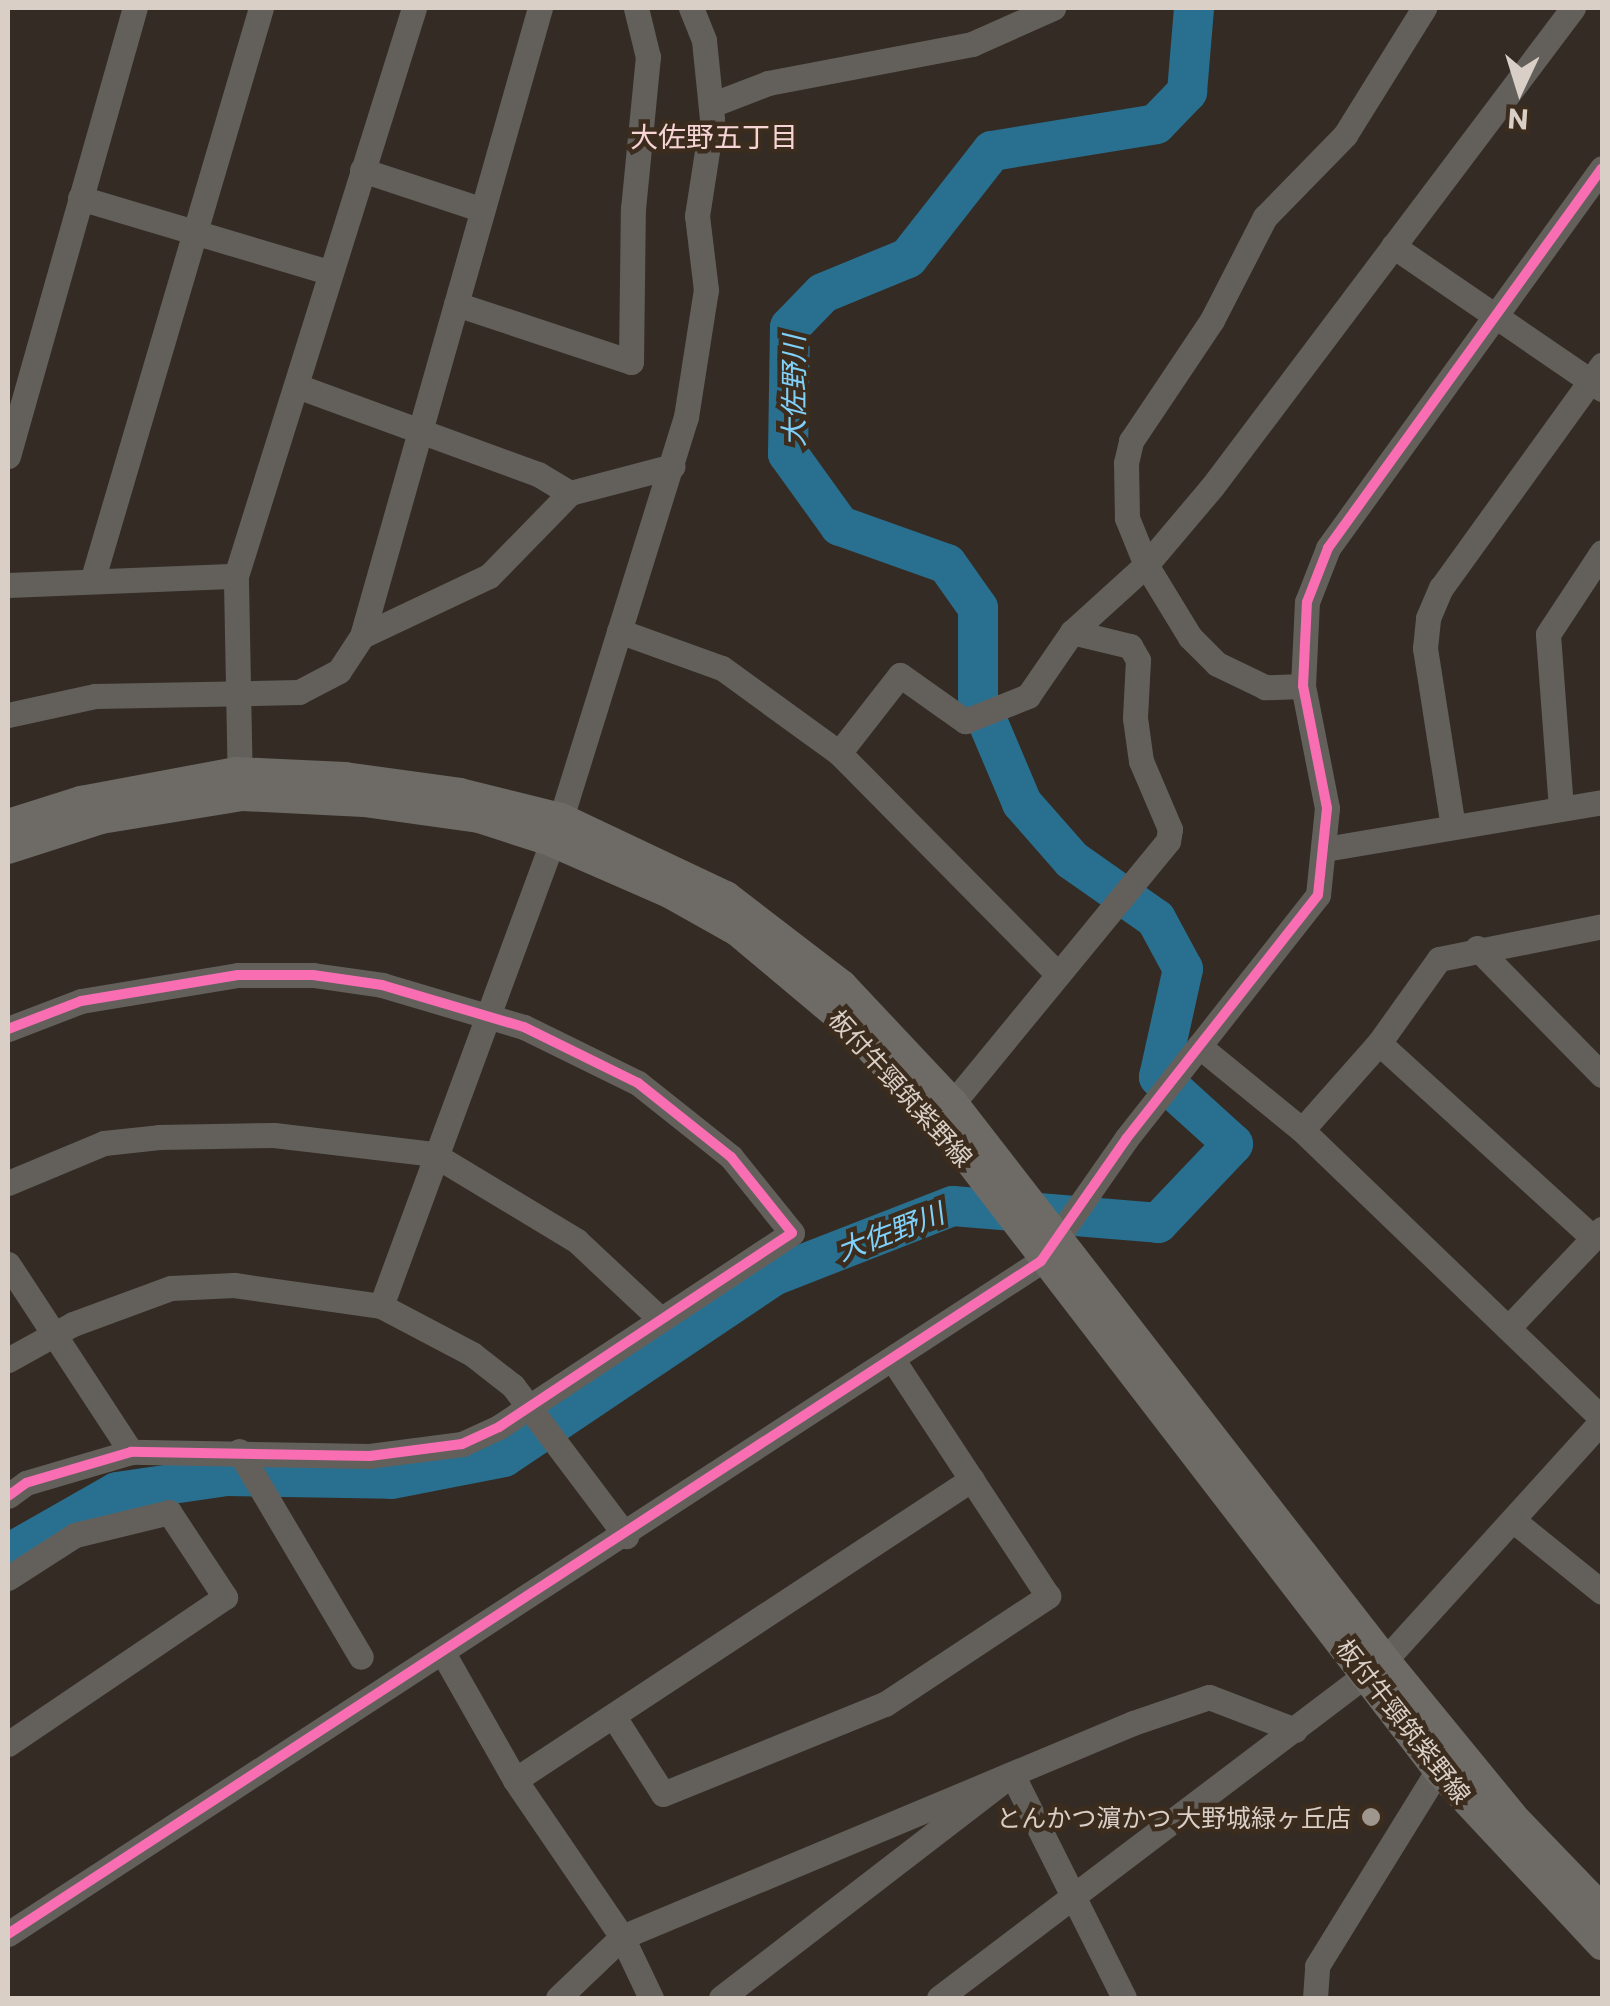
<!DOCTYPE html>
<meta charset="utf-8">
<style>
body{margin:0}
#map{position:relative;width:1610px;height:2006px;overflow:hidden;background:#342c24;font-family:Commissioner,"Noto Sans JP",sans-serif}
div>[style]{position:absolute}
.river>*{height:40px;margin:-20px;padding:0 20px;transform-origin:20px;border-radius:20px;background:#297090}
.minor>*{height:25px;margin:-12.5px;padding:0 12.5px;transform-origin:12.5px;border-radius:12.5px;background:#63605c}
.major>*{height:30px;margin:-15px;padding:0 15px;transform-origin:15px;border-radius:15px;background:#6e6b66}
.cycleway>*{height:10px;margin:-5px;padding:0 5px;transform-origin:5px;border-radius:5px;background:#f96db3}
.dots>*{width:28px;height:28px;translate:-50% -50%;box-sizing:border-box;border:5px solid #3b2c1d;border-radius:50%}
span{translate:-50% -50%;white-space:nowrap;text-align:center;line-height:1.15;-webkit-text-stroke:9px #3b2c1d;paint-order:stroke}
.street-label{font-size:25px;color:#d9cfc6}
.poi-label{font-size:25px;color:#d9cfc6}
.right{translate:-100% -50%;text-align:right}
.neighbourhood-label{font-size:28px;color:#f7d4d5}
.water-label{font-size:28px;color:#80d1fa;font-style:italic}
.frame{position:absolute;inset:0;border:10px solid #d9cfc6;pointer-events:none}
.north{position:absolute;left:1470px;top:40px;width:100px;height:100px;-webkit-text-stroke:8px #3b2c1d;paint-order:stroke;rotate:184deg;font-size:28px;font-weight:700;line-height:40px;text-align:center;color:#d9cfc6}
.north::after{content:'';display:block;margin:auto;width:35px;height:45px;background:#d9cfc6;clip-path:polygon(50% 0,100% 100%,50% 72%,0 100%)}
</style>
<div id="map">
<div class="river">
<div style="left:8px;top:1554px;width:125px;rotate:-29.6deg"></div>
<div style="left:117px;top:1492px;width:111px;rotate:-8.3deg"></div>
<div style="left:227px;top:1476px;width:164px;rotate:1deg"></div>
<div style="left:391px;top:1479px;width:115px;rotate:-11deg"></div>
<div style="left:504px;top:1457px;width:324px;rotate:-33.9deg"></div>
<div style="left:773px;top:1276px;width:193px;rotate:-21.3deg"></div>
<div style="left:953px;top:1206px;width:206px;rotate:4.7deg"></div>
<div style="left:1158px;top:1223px;width:109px;rotate:-46.5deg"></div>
<div style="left:1233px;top:1144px;width:100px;rotate:-137.8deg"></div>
<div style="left:1159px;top:1077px;width:111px;rotate:-77.5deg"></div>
<div style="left:1183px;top:969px;width:57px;rotate:-118.4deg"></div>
<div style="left:1156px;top:919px;width:103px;rotate:-144.9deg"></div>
<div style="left:1072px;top:860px;width:76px;rotate:-131.3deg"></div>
<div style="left:1022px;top:803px;width:113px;rotate:-112.9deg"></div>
<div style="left:978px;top:699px;width:91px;rotate:-90deg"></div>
<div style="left:978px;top:608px;width:54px;rotate:-125.2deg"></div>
<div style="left:947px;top:564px;width:114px;rotate:-160.4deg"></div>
<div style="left:840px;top:526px;width:89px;rotate:-125.8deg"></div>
<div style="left:788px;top:454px;width:127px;rotate:-89.1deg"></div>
<div style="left:790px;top:327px;width:47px;rotate:-45.9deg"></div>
<div style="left:823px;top:293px;width:92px;rotate:-22.4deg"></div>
<div style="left:908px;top:258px;width:136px;rotate:-51.9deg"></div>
<div style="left:992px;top:151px;width:166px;rotate:-9.3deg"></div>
<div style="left:1156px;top:124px;width:45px;rotate:-45.9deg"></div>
<div style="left:1187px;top:92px;width:84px;rotate:-85.2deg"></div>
</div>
<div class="minor">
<div style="left:711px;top:105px;width:61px;rotate:-21.1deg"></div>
<div style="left:768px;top:83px;width:208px;rotate:-10.8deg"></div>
<div style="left:972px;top:44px;width:89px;rotate:-24deg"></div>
<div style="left:362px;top:170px;width:124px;rotate:18.3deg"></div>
<div style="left:80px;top:198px;width:260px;rotate:16.6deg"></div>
<div style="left:1393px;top:246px;width:253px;rotate:34.4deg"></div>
<div style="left:456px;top:304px;width:184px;rotate:18.3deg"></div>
<div style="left:631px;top:362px;width:153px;rotate:-89.3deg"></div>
<div style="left:633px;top:209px;width:153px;rotate:-84.4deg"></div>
<div style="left:648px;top:57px;width:50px;rotate:-103.8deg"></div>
<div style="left:297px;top:386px;width:257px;rotate:20.1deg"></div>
<div style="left:538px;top:474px;width:37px;rotate:31deg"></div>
<div style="left:8px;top:456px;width:466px;rotate:-74.2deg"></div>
<div style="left:93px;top:578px;width:594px;rotate:-73.58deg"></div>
<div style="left:8px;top:585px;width:228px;rotate:-2.3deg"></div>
<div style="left:619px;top:631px;width:109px;rotate:19.8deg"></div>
<div style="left:722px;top:668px;width:145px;rotate:36deg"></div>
<div style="left:839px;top:753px;width:310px;rotate:45.3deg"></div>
<div style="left:1072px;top:632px;width:100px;rotate:-42.2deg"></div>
<div style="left:1146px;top:565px;width:102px;rotate:-49.8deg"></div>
<div style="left:1212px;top:487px;width:600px;rotate:-53deg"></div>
<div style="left:362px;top:636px;width:653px;rotate:-74.18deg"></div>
<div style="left:1303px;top:686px;width:38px;rotate:178deg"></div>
<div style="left:1265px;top:687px;width:53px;rotate:-154.4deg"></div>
<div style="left:1217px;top:664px;width:38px;rotate:-135deg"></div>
<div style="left:1190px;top:637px;width:84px;rotate:-121.4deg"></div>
<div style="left:1146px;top:565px;width:51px;rotate:-112deg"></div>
<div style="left:1127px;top:518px;width:55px;rotate:-91deg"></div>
<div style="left:1126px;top:463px;width:23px;rotate:-77deg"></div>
<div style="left:1131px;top:441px;width:146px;rotate:-56.2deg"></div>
<div style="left:1212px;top:320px;width:116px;rotate:-62.8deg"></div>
<div style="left:1265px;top:217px;width:115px;rotate:-45.7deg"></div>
<div style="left:1345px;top:135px;width:150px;rotate:-58.1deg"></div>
<div style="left:8px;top:715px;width:89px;rotate:-12.3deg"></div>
<div style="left:95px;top:696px;width:204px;rotate:-1.1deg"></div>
<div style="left:299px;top:692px;width:45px;rotate:-27.7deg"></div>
<div style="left:339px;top:671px;width:42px;rotate:-56.7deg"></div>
<div style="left:362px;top:636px;width:140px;rotate:-25.3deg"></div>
<div style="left:489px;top:576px;width:116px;rotate:-45.7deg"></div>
<div style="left:570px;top:493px;width:106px;rotate:-14.7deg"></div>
<div style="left:839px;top:753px;width:99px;rotate:-52deg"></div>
<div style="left:900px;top:675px;width:80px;rotate:35.3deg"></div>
<div style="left:965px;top:721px;width:68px;rotate:-21.6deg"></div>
<div style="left:1028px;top:696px;width:78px;rotate:-55.5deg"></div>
<div style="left:1072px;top:632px;width:60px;rotate:13.6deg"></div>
<div style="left:1130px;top:646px;width:16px;rotate:60deg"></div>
<div style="left:1138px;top:660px;width:58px;rotate:93deg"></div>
<div style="left:1135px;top:718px;width:43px;rotate:82.1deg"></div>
<div style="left:1141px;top:761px;width:74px;rotate:66.9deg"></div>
<div style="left:1170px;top:829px;width:12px;rotate:99deg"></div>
<div style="left:1168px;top:841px;width:339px;rotate:129.4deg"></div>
<div style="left:240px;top:790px;width:214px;rotate:-91.1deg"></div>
<div style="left:236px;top:576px;width:595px;rotate:-72.6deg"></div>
<div style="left:1561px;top:808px;width:174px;rotate:-94.3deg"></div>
<div style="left:1548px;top:634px;width:98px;rotate:-56.6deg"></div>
<div style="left:1453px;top:827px;width:181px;rotate:-98.9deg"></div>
<div style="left:1425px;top:648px;width:30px;rotate:-84deg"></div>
<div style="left:1428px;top:618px;width:33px;rotate:-67deg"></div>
<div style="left:1441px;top:588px;width:275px;rotate:-54.2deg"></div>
<div style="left:1325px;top:849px;width:281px;rotate:-9.6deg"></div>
<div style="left:1477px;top:948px;width:178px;rotate:45.5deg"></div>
<div style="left:8px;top:1029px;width:78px;rotate:-21deg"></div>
<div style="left:81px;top:1001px;width:159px;rotate:-9.4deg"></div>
<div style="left:238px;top:975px;width:75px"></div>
<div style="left:313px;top:975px;width:70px;rotate:8.2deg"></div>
<div style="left:382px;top:985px;width:148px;rotate:16.5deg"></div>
<div style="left:524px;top:1027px;width:127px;rotate:26.2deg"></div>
<div style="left:638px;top:1083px;width:119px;rotate:38.5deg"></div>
<div style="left:731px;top:1157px;width:97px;rotate:51.2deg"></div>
<div style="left:792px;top:1233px;width:351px;rotate:146.5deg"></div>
<div style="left:499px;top:1427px;width:41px;rotate:155.3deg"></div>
<div style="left:462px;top:1444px;width:93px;rotate:172.6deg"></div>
<div style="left:370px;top:1456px;width:239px;rotate:-179deg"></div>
<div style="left:131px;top:1452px;width:109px;rotate:163.6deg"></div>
<div style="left:26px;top:1483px;width:22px;rotate:144deg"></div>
<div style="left:1379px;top:1043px;width:290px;rotate:42.3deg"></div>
<div style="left:1199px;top:1046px;width:133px;rotate:39.2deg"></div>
<div style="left:1302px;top:1130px;width:417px;rotate:43.9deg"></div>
<div style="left:1302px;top:1130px;width:116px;rotate:-48.5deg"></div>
<div style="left:1379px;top:1043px;width:103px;rotate:-54.5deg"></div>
<div style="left:1439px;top:959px;width:166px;rotate:-11.4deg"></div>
<div style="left:8px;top:1183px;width:104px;rotate:-22.6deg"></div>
<div style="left:104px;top:1143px;width:55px;rotate:-6.2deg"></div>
<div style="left:159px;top:1137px;width:115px;rotate:-1deg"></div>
<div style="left:274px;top:1135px;width:160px;rotate:6.8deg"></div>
<div style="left:433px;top:1154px;width:168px;rotate:31.1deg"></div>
<div style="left:577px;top:1241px;width:115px;rotate:43.2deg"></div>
<div style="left:8px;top:1264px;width:225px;rotate:56.8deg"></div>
<div style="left:381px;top:1306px;width:520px;rotate:-69.75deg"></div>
<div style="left:561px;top:818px;width:420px;rotate:-72.7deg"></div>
<div style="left:686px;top:417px;width:129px;rotate:-81.1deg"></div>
<div style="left:706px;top:290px;width:75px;rotate:-96.9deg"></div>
<div style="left:697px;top:216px;width:98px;rotate:-81.2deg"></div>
<div style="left:712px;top:119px;width:79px;rotate:-95.8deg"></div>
<div style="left:704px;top:40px;width:35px;rotate:-112deg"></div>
<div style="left:1508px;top:1328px;width:137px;rotate:-46.5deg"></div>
<div style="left:8px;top:1360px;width:74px;rotate:-29deg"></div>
<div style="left:73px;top:1324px;width:104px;rotate:-20.2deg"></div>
<div style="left:171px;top:1288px;width:63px;rotate:-2.7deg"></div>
<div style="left:234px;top:1285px;width:148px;rotate:8.1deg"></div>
<div style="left:381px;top:1306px;width:103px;rotate:27.8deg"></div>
<div style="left:472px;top:1354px;width:52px;rotate:38deg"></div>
<div style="left:513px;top:1386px;width:188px;rotate:53deg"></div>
<div style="left:239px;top:1451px;width:239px;rotate:59.4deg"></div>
<div style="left:1514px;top:1521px;width:113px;rotate:38.9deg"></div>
<div style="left:8px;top:1578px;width:80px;rotate:-32.7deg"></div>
<div style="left:75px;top:1535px;width:97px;rotate:-13.7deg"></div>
<div style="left:169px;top:1512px;width:102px;rotate:56.6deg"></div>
<div style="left:225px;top:1597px;width:262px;rotate:145.9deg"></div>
<div style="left:443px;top:1653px;width:146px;rotate:60.4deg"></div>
<div style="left:515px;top:1780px;width:190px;rotate:55.7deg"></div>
<div style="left:622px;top:1937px;width:68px;rotate:64.6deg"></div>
<div style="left:614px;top:1717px;width:91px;rotate:57.5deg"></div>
<div style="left:663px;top:1794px;width:240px;rotate:-22.1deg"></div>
<div style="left:885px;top:1704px;width:196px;rotate:-33.5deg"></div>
<div style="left:1048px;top:1596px;width:280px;rotate:-123.3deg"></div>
<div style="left:515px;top:1780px;width:547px;rotate:-33.37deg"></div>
<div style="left:8px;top:1934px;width:1233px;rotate:-33.08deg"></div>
<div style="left:1041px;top:1261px;width:149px;rotate:-55.1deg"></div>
<div style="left:1126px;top:1139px;width:310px;rotate:-51.8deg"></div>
<div style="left:1318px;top:895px;width:87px;rotate:-84.1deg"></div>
<div style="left:1327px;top:808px;width:124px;rotate:-101.1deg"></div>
<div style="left:1303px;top:686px;width:84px;rotate:-87.3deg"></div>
<div style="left:1307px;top:602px;width:58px;rotate:-68.7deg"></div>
<div style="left:1328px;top:548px;width:468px;rotate:-54.2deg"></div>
<div style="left:558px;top:1998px;width:88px;rotate:-43.6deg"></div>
<div style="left:622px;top:1937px;width:554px;rotate:-22.72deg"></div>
<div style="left:1133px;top:1723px;width:80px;rotate:-18.9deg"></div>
<div style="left:1209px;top:1697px;width:92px;rotate:21deg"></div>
<div style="left:721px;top:1998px;width:367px;rotate:-37.6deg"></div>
<div style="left:1012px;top:1774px;width:250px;rotate:63.4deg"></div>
<div style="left:939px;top:1998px;width:560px;rotate:-37.16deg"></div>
<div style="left:1385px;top:1660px;width:323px;rotate:-47.8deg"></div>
<div style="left:1315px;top:1998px;width:32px;rotate:-86deg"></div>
<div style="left:1317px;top:1966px;width:230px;rotate:-58.3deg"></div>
</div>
<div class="major">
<div style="left:8px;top:824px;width:77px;rotate:-17.5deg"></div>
<div style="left:81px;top:801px;width:158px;rotate:-10.6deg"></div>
<div style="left:236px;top:772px;width:109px;rotate:2.6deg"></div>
<div style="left:345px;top:777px;width:116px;rotate:7.9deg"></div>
<div style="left:460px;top:793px;width:104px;rotate:13.9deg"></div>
<div style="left:561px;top:818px;width:183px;rotate:25.3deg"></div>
<div style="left:726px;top:896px;width:146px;rotate:37.5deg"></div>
<div style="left:842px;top:985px;width:162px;rotate:46.8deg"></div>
<div style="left:953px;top:1103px;width:705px;rotate:52.2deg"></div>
<div style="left:1385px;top:1660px;width:208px;rotate:50.7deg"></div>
<div style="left:1517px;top:1821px;width:122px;rotate:46deg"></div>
<div style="left:8px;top:849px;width:98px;rotate:-17.9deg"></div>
<div style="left:101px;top:819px;width:143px;rotate:-9.3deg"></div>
<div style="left:242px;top:796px;width:122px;rotate:2.8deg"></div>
<div style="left:364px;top:802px;width:116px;rotate:7.9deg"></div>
<div style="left:479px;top:818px;width:75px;rotate:17.9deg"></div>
<div style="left:550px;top:841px;width:130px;rotate:23.6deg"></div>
<div style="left:669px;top:893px;width:78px;rotate:29.2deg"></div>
<div style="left:737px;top:931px;width:146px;rotate:40deg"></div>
<div style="left:849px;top:1025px;width:153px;rotate:47.7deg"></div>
<div style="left:952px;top:1138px;width:797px;rotate:52.44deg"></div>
<div style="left:1438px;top:1770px;width:240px;rotate:46.9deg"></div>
</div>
<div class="cycleway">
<div style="left:8px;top:1029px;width:78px;rotate:-21deg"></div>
<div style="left:81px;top:1001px;width:159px;rotate:-9.4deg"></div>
<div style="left:238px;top:975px;width:75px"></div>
<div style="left:313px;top:975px;width:70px;rotate:8.2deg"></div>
<div style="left:382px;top:985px;width:148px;rotate:16.5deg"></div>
<div style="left:524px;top:1027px;width:127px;rotate:26.2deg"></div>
<div style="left:638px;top:1083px;width:119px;rotate:38.5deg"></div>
<div style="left:731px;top:1157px;width:97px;rotate:51.2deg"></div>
<div style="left:792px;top:1233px;width:351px;rotate:146.5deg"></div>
<div style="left:499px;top:1427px;width:41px;rotate:155.3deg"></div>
<div style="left:462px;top:1444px;width:93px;rotate:172.6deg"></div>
<div style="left:370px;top:1456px;width:239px;rotate:-179deg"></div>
<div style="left:131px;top:1452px;width:109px;rotate:163.6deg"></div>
<div style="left:26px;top:1483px;width:22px;rotate:144deg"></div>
<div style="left:8px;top:1934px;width:1233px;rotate:-33.08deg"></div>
<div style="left:1041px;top:1261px;width:149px;rotate:-55.1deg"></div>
<div style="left:1126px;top:1139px;width:310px;rotate:-51.8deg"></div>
<div style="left:1318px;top:895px;width:87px;rotate:-84.1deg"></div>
<div style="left:1327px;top:808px;width:124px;rotate:-101.1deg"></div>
<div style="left:1303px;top:686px;width:84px;rotate:-87.3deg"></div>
<div style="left:1307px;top:602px;width:58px;rotate:-68.7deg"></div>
<div style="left:1328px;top:548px;width:468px;rotate:-54.2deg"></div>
</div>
<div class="dots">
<div style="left:1371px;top:1817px;background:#9f968d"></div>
</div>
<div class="street-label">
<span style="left:901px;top:1088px;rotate:48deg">板付牛頸筑紫野線</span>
<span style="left:1404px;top:1721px;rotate:52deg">板付牛頸筑紫野線</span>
</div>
<div class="poi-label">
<span class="right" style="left:1351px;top:1817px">とんかつ濵かつ 大野城緑ヶ丘店</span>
</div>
<div class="neighbourhood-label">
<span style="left:714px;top:136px">大佐野五丁目</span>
</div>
<div class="water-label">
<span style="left:793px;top:391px;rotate:-90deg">大佐野川</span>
<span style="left:890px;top:1231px;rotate:-21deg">大佐野川</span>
</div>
<div class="frame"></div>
<div class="north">N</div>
</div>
